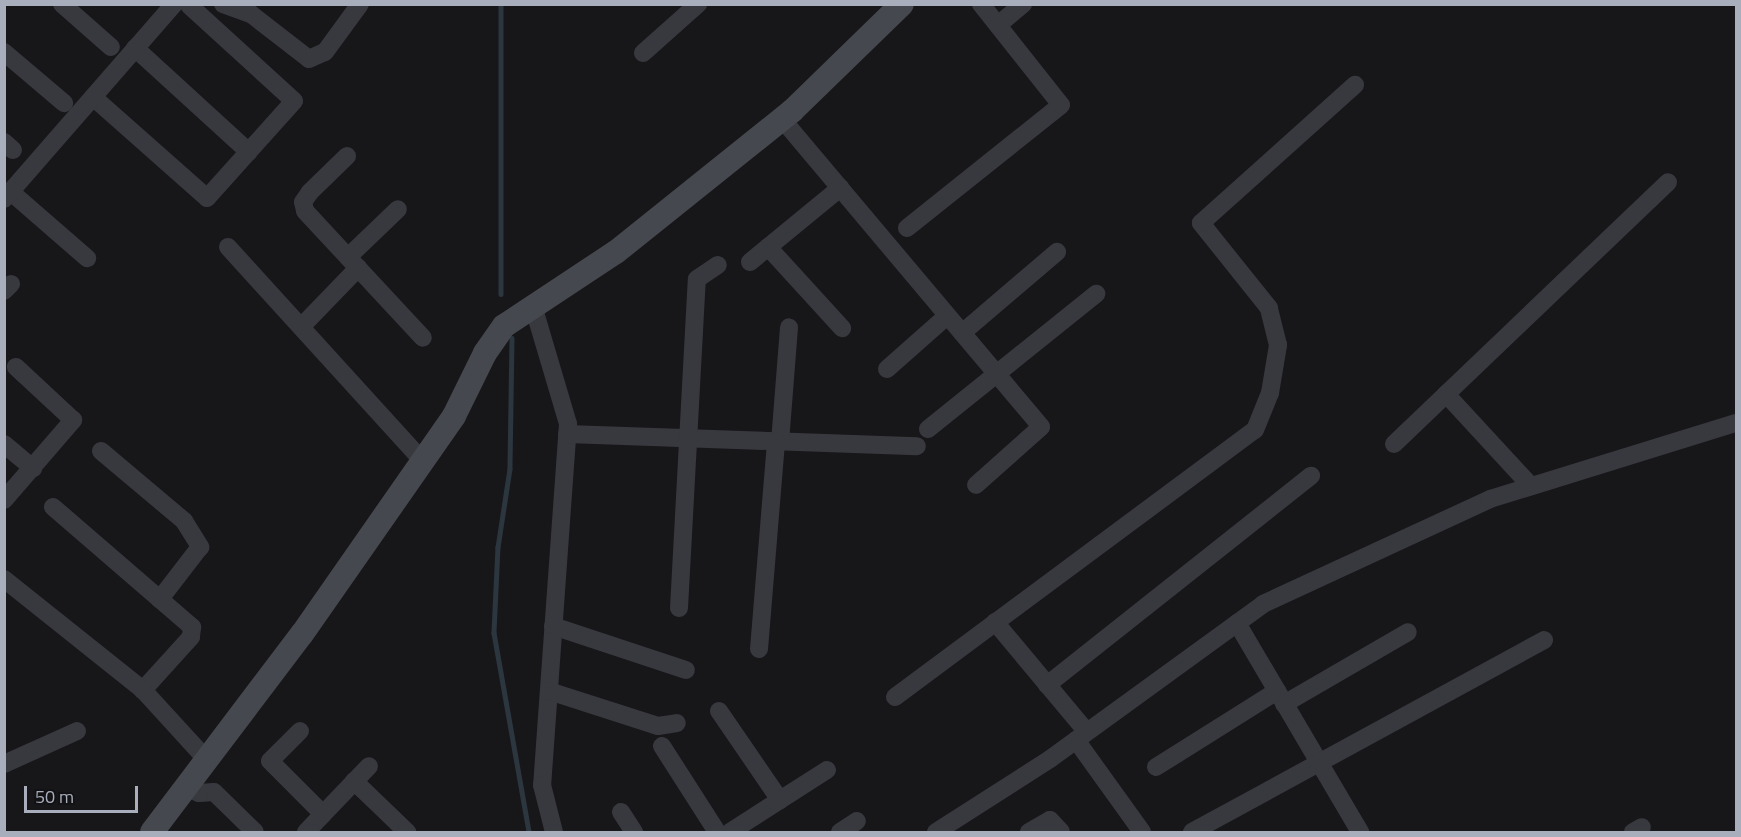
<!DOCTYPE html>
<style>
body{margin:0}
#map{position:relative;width:1741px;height:837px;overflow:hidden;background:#17171a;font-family:"Titillium Web",sans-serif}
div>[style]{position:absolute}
.stream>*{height:4.5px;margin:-2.25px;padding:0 2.25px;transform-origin:2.25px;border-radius:2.25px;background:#2c363f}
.street>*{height:18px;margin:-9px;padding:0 9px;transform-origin:9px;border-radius:9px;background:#38393f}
.secondary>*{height:24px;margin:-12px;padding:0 12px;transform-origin:12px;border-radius:12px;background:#46484f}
span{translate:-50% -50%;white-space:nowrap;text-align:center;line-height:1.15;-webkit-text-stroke:4.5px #121215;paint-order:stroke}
.frame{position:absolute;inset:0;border:6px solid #a8aebb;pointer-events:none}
.scale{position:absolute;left:24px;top:786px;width:114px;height:27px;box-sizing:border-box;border:3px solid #a8aebb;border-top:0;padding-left:8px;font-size:18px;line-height:21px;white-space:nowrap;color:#a8aebb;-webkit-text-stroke:4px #121215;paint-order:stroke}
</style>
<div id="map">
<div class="stream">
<div style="left:501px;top:4px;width:290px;rotate:90deg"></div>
<div style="left:512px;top:338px;width:131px;rotate:90.9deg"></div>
<div style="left:510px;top:469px;width:79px;rotate:98.7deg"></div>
<div style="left:498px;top:547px;width:86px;rotate:92.7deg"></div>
<div style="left:494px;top:633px;width:202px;rotate:80deg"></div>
</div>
<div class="street">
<div style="left:62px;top:4px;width:65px;rotate:41.3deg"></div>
<div style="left:223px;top:4px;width:30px;rotate:20deg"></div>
<div style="left:251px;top:14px;width:73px;rotate:37.8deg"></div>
<div style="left:309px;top:59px;width:17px;rotate:-24deg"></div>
<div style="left:325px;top:52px;width:59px;rotate:-53.9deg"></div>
<div style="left:998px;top:25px;width:33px;rotate:-40deg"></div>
<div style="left:135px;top:48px;width:154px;rotate:42.4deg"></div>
<div style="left:4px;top:52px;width:79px;rotate:40.4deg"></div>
<div style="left:643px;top:53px;width:74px;rotate:-41.7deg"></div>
<div style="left:93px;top:97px;width:152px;rotate:41.5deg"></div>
<div style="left:207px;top:198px;width:130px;rotate:-48.1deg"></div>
<div style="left:294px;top:101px;width:142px;rotate:-137.6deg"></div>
<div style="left:782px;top:119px;width:402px;rotate:49.9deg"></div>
<div style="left:1041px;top:427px;width:87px;rotate:138.3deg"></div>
<div style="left:4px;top:142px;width:12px;rotate:42deg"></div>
<div style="left:347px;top:156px;width:52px;rotate:135.8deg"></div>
<div style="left:310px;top:192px;width:12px;rotate:125deg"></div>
<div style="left:303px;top:202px;width:9px;rotate:77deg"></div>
<div style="left:305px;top:211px;width:173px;rotate:47.1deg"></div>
<div style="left:11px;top:192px;width:101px;rotate:41deg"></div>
<div style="left:4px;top:199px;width:259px;rotate:-48.9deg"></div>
<div style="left:907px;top:228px;width:197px;rotate:-38.6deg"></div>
<div style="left:1061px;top:105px;width:129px;rotate:-128.4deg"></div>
<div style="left:228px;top:247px;width:288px;rotate:47.7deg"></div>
<div style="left:768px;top:247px;width:110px;rotate:47.6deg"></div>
<div style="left:348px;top:257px;width:69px;rotate:-43.8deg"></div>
<div style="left:750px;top:262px;width:117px;rotate:-39.4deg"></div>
<div style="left:4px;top:291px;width:10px;rotate:-45deg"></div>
<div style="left:534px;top:309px;width:120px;rotate:73.5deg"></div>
<div style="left:568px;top:424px;width:362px;rotate:94.1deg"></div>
<div style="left:542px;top:785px;width:49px;rotate:75.7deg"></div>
<div style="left:302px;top:326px;width:81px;rotate:-46deg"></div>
<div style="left:962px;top:333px;width:125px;rotate:-40.5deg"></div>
<div style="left:887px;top:369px;width:80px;rotate:-41.5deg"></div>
<div style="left:1446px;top:394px;width:125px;rotate:47.3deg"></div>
<div style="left:928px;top:429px;width:216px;rotate:-38.8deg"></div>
<div style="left:567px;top:434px;width:350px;rotate:2deg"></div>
<div style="left:780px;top:442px;width:115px;rotate:-85.5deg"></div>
<div style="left:4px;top:444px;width:38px;rotate:40deg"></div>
<div style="left:1394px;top:444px;width:379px;rotate:-43.7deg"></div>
<div style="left:101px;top:451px;width:109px;rotate:40.1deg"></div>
<div style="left:184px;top:521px;width:31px;rotate:58deg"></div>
<div style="left:200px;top:547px;width:66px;rotate:127.6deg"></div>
<div style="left:4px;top:500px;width:106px;rotate:-49.2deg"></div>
<div style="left:73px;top:420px;width:78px;rotate:-137.1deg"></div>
<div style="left:53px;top:507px;width:184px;rotate:40.8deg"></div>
<div style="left:192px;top:627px;width:10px;rotate:96deg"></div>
<div style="left:191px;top:637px;width:72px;rotate:132.2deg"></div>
<div style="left:4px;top:579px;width:178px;rotate:38.6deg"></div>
<div style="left:143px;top:690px;width:93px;rotate:47.6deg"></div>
<div style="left:679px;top:608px;width:329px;rotate:-86.9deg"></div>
<div style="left:697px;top:279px;width:25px;rotate:-34deg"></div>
<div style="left:995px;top:622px;width:143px;rotate:50.1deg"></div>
<div style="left:1237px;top:623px;width:243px;rotate:59.5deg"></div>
<div style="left:553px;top:626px;width:140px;rotate:18.3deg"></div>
<div style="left:759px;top:649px;width:208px;rotate:-85.3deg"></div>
<div style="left:1047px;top:685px;width:337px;rotate:-38.4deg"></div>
<div style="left:549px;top:691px;width:114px;rotate:17.8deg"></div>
<div style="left:658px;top:726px;width:19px;rotate:-9deg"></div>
<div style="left:895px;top:697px;width:448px;rotate:-36.6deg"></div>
<div style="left:1255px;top:430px;width:40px;rotate:-68deg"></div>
<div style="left:1270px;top:393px;width:49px;rotate:-80.5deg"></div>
<div style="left:1278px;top:345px;width:38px;rotate:-104deg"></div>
<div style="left:1269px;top:308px;width:109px;rotate:-128.7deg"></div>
<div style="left:1201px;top:223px;width:207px;rotate:-41.9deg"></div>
<div style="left:1284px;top:704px;width:143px;rotate:-30.1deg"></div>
<div style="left:719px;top:711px;width:108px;rotate:55.6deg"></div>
<div style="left:300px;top:731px;width:42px;rotate:135deg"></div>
<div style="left:270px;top:761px;width:75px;rotate:45deg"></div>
<div style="left:1076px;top:740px;width:113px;rotate:54.3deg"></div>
<div style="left:662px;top:746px;width:102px;rotate:57.4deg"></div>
<div style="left:4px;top:764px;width:80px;rotate:-24.3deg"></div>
<div style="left:1156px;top:767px;width:143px;rotate:-32.1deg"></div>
<div style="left:354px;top:781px;width:74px;rotate:43.9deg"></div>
<div style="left:185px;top:787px;width:15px;rotate:23deg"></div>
<div style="left:199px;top:793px;width:15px;rotate:-4deg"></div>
<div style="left:214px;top:792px;width:57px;rotate:44.3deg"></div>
<div style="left:621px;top:812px;width:24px;rotate:57deg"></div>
<div style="left:306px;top:832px;width:91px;rotate:-46.3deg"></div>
<div style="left:730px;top:832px;width:115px;rotate:-32.6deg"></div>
<div style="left:840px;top:832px;width:20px;rotate:-33deg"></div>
<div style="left:936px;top:832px;width:135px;rotate:-32.6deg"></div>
<div style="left:1050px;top:759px;width:263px;rotate:-36deg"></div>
<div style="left:1263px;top:604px;width:250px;rotate:-24.8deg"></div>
<div style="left:1490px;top:499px;width:257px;rotate:-17.2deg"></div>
<div style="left:1029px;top:832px;width:24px;rotate:-30deg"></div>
<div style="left:1050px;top:820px;width:16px;rotate:47deg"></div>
<div style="left:1192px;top:832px;width:401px;rotate:-28.6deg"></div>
<div style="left:1633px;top:832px;width:10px;rotate:-29deg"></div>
</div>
<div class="secondary">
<div style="left:152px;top:832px;width:248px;rotate:-52.9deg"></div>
<div style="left:302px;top:634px;width:266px;rotate:-55.1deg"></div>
<div style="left:454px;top:416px;width:70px;rotate:-63.8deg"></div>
<div style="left:485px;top:353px;width:33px;rotate:-55deg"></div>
<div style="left:504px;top:326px;width:134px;rotate:-33.5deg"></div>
<div style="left:616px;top:252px;width:226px;rotate:-38.7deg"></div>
<div style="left:792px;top:111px;width:153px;rotate:-44.2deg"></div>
</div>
<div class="frame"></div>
<div class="scale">50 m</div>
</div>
